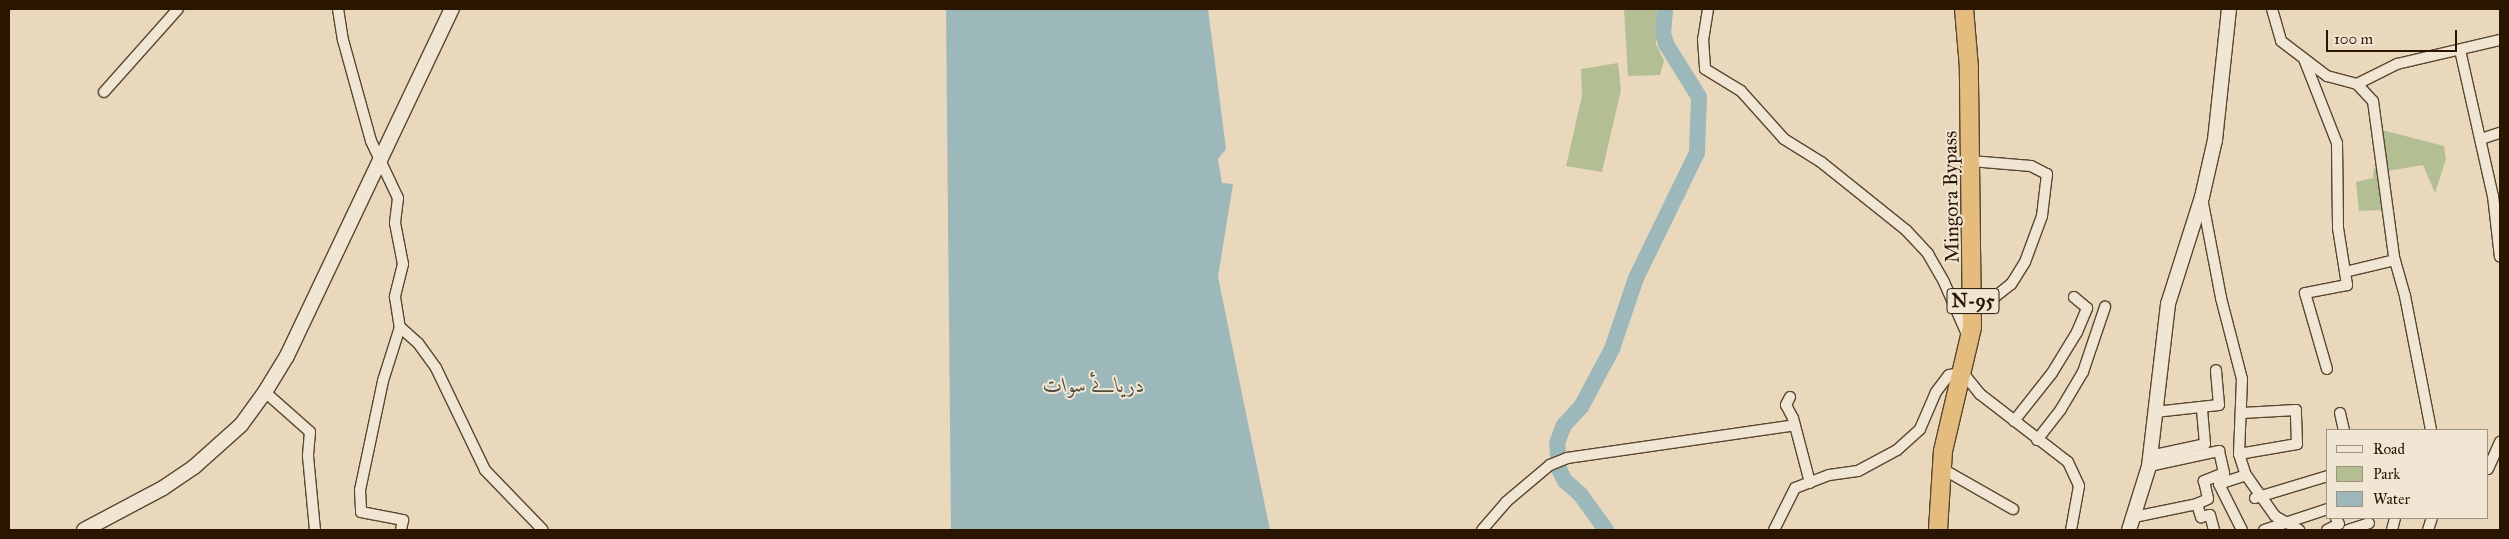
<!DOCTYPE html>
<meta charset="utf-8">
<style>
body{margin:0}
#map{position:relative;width:2509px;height:539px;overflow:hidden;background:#e9d8bc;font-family:"IM FELL Great Primer",Amiri,serif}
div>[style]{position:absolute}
.green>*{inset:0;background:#b3bf93}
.water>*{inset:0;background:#9cb8bb}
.river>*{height:16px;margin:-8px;padding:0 8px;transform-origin:8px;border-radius:8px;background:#9cb8bb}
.roads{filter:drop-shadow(1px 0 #59462f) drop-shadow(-1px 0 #59462f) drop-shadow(0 1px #59462f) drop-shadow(0 -1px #59462f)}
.street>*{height:10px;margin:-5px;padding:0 5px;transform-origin:5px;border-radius:5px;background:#f1e6d3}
.secondary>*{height:14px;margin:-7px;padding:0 7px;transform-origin:7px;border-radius:7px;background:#f1e6d3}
.highway>*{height:18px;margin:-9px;padding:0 9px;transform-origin:9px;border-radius:9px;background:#e4bc7e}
span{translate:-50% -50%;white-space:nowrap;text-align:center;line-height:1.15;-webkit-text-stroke:4px #f1e6d3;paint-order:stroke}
.shield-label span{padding:1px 4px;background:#f1e6d3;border:1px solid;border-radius:4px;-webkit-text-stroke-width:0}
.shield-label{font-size:19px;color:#291500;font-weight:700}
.street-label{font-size:20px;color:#291500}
.water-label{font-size:21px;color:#514e41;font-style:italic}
.frame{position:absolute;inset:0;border:10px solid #291500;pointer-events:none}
.legend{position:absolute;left:2326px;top:429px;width:162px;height:90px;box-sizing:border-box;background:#f1e6d3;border:1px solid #a1927f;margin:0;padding:6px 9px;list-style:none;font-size:15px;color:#291500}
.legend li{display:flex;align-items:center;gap:10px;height:25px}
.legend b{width:25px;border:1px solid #a1927f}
.scale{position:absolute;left:2326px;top:30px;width:131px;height:22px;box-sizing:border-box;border:2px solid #291500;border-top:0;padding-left:6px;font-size:15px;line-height:18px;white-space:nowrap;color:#291500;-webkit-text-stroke:4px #f1e6d3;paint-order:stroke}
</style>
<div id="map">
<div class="green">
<div style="clip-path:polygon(1624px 9px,1657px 9px,1656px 44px,1664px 61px,1660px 75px,1628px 76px)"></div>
<div style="clip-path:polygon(1618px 63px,1621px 90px,1602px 172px,1566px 166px,1582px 96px,1581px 69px)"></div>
<div style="clip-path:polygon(2382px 130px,2444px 146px,2446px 159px,2435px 193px,2423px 165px,2387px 171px)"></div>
<div style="clip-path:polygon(2374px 168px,2378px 168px,2383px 210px,2359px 211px,2356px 182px,2373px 178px)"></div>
</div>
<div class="water">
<div style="clip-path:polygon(946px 9px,1208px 9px,1226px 149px,1218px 159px,1222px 183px,1233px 184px,1218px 277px,1270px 530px,951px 530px)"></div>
</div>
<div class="river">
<div style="left:1606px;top:530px;width:44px;rotate:-125.8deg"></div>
<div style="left:1580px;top:494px;width:20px;rotate:-139deg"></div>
<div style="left:1565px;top:481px;width:13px;rotate:-117deg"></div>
<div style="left:1559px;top:469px;width:26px;rotate:-94deg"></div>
<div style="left:1557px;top:443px;width:19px;rotate:-69deg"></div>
<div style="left:1564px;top:425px;width:25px;rotate:-47deg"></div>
<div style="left:1581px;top:407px;width:66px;rotate:-61.9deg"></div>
<div style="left:1612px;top:349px;width:75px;rotate:-71.3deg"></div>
<div style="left:1636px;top:278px;width:139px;rotate:-64deg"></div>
<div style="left:1697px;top:153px;width:56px;rotate:-88deg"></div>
<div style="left:1699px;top:97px;width:62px;rotate:-121.9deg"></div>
<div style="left:1666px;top:44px;width:11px;rotate:-105deg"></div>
<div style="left:1663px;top:33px;width:24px;rotate:-85deg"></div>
</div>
<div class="roads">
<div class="street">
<div style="left:338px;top:9px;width:31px;rotate:81deg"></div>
<div style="left:343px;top:40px;width:105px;rotate:74.5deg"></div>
<div style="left:371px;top:141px;width:63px;rotate:64.7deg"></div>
<div style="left:398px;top:198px;width:25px;rotate:97deg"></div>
<div style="left:395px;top:223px;width:42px;rotate:79deg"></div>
<div style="left:403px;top:264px;width:34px;rotate:104deg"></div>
<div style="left:395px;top:297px;width:30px;rotate:81deg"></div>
<div style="left:400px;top:327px;width:57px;rotate:107.5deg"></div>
<div style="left:383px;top:381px;width:111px;rotate:101.9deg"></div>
<div style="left:360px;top:490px;width:22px;rotate:87deg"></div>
<div style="left:361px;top:512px;width:43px;rotate:10.8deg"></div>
<div style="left:403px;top:520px;width:10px;rotate:101deg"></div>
<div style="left:1708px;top:9px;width:30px;rotate:99deg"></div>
<div style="left:1703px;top:39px;width:30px;rotate:86deg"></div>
<div style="left:1705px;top:69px;width:42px;rotate:31.4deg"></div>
<div style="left:1741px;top:91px;width:64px;rotate:48.1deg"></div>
<div style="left:1784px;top:139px;width:44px;rotate:31.9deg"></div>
<div style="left:1821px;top:162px;width:109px;rotate:38.7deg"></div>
<div style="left:1906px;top:230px;width:33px;rotate:47deg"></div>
<div style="left:1928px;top:254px;width:32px;rotate:60deg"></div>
<div style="left:1944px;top:282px;width:62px;rotate:66.3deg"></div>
<div style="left:2272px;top:9px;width:33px;rotate:74deg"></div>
<div style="left:2281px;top:41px;width:58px;rotate:37.3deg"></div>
<div style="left:2327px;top:76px;width:31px;rotate:15deg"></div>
<div style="left:2357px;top:84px;width:23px;rotate:47deg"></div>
<div style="left:2373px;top:101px;width:157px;rotate:82.3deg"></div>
<div style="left:2394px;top:257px;width:41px;rotate:74.2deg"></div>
<div style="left:2405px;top:296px;width:136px;rotate:79deg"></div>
<div style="left:2460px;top:50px;width:150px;rotate:77.3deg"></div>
<div style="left:2493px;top:196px;width:61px;rotate:83.5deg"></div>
<div style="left:2304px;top:59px;width:90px;rotate:68.6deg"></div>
<div style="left:2337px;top:143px;width:85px;rotate:89.3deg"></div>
<div style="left:2338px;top:228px;width:58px;rotate:81deg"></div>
<div style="left:2347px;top:285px;width:43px;rotate:169.2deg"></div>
<div style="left:2305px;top:293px;width:79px;rotate:73.9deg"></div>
<div style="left:2357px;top:84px;width:45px;rotate:-26.6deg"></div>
<div style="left:2397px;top:64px;width:106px;rotate:-13.1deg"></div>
<div style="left:104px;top:92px;width:111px;rotate:-48.3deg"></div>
<div style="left:2481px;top:139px;width:20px;rotate:-18deg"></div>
<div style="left:1971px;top:161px;width:60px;rotate:4.8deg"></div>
<div style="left:2031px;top:166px;width:18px;rotate:27deg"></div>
<div style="left:2047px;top:174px;width:42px;rotate:96.8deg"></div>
<div style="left:2042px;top:216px;width:49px;rotate:110.3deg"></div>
<div style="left:2025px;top:262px;width:26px;rotate:122deg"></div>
<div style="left:2011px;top:284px;width:21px;rotate:141deg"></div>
<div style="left:1995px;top:297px;width:23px;rotate:160deg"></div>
<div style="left:2202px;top:198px;width:102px;rotate:79.2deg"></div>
<div style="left:2221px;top:298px;width:84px;rotate:75.5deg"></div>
<div style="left:2242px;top:379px;width:75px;rotate:92.3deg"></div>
<div style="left:2239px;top:454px;width:59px;rotate:-9.8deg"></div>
<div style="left:2297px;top:444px;width:34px;rotate:-92deg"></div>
<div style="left:2296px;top:410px;width:54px;rotate:176.8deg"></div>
<div style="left:2345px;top:272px;width:51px;rotate:-13.5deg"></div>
<div style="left:400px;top:327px;width:24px;rotate:42deg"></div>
<div style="left:418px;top:343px;width:31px;rotate:54deg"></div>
<div style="left:436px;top:368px;width:113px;rotate:64.3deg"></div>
<div style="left:485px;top:470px;width:83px;rotate:46deg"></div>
<div style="left:265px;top:392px;width:60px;rotate:41.6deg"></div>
<div style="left:310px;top:432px;width:24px;rotate:95deg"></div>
<div style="left:308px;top:456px;width:74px;rotate:84.6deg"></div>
<div style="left:1790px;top:397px;width:9px;rotate:117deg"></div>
<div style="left:1786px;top:405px;width:15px;rotate:62deg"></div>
<div style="left:1793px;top:418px;width:67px;rotate:75.3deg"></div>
<div style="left:2155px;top:412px;width:64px;rotate:-6.2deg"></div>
<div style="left:2219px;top:405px;width:35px;rotate:-95deg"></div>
<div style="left:2340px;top:413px;width:17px;rotate:77deg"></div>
<div style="left:2014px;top:421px;width:61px;rotate:-51.6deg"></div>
<div style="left:2052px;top:373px;width:48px;rotate:-58.6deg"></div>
<div style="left:2077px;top:332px;width:26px;rotate:-67deg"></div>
<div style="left:2087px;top:308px;width:17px;rotate:-140deg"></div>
<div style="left:2037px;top:440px;width:39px;rotate:-52deg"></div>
<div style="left:2061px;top:409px;width:43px;rotate:-59.3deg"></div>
<div style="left:2083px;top:372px;width:69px;rotate:-71.3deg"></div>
<div style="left:2239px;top:454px;width:22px;rotate:72deg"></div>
<div style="left:2246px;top:475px;width:50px;rotate:54.7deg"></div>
<div style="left:2275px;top:516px;width:28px;rotate:30deg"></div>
<div style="left:2150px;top:456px;width:56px;rotate:-12.3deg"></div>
<div style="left:2205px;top:444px;width:35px;rotate:-95deg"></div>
<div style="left:2149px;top:466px;width:72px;rotate:-12.1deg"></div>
<div style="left:2219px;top:451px;width:23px;rotate:77deg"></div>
<div style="left:2224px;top:473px;width:22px;rotate:158deg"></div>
<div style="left:2204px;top:481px;width:18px;rotate:77deg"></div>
<div style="left:2208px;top:499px;width:12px;rotate:156deg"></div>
<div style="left:2197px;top:504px;width:14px;rotate:73deg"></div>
<div style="left:2201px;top:517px;width:9px;rotate:-13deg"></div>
<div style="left:2210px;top:515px;width:16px;rotate:75deg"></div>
<div style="left:1941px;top:468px;width:83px;rotate:29.7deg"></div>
<div style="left:2488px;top:469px;width:30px;rotate:-66deg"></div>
<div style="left:2255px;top:498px;width:76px;rotate:-16.8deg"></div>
<div style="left:2134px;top:517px;width:64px;rotate:-11.7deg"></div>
<div style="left:1482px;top:530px;width:37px;rotate:-49deg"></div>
<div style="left:1506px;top:502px;width:57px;rotate:-40.1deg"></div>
<div style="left:1550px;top:465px;width:18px;rotate:-22deg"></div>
<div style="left:1567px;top:458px;width:230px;rotate:-8.2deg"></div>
<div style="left:1774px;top:530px;width:47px;rotate:-63.4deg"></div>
<div style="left:1795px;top:488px;width:36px;rotate:-21deg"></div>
<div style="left:1829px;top:475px;width:29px;rotate:-8deg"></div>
<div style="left:1858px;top:471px;width:44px;rotate:-28.3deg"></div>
<div style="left:1897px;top:450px;width:31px;rotate:-42deg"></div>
<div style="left:1920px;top:429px;width:40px;rotate:-66.6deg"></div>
<div style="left:1936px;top:392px;width:21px;rotate:-53deg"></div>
<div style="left:1949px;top:375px;width:14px;rotate:-8deg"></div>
<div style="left:1963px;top:373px;width:27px;rotate:51deg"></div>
<div style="left:1980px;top:394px;width:111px;rotate:37.7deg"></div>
<div style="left:2068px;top:462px;width:26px;rotate:65deg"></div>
<div style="left:2079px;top:486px;width:45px;rotate:100.3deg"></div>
<div style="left:2242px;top:530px;width:51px;rotate:-116.6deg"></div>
<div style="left:2219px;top:484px;width:28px;rotate:-18deg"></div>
<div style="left:2264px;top:530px;width:67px;rotate:-18.2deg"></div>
<div style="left:2327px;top:530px;width:13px;rotate:-27deg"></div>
<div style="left:2339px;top:524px;width:7px;rotate:-117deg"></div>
<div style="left:2348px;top:530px;width:22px;rotate:-18deg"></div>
<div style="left:2392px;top:530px;width:12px;rotate:-76deg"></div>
<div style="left:2428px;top:530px;width:13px;rotate:-72deg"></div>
</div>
<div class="secondary">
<div style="left:84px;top:530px;width:89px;rotate:-28deg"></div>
<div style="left:163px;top:488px;width:37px;rotate:-34deg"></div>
<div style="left:194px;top:467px;width:63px;rotate:-41.8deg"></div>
<div style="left:241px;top:425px;width:41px;rotate:-54deg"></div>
<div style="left:265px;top:392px;width:42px;rotate:-58.6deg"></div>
<div style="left:287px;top:356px;width:384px;rotate:-64.6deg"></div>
<div style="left:2129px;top:530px;width:67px;rotate:-72.6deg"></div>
<div style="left:2149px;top:466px;width:163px;rotate:-83.3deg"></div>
<div style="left:2168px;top:304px;width:112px;rotate:-72.4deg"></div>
<div style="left:2202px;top:197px;width:58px;rotate:-77.2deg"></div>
<div style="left:2215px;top:140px;width:132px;rotate:-83.9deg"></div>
</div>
<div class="highway">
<div style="left:1938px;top:530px;width:79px;rotate:-86.4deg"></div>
<div style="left:1943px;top:451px;width:127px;rotate:-76.8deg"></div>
<div style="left:1972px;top:327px;width:259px;rotate:-90.7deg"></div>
<div style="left:1969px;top:68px;width:59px;rotate:-94.8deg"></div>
</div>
</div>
<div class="shield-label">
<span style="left:1973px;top:301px">N-95</span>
</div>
<div class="street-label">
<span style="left:1951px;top:197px;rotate:-91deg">Mingora Bypass</span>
</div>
<div class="water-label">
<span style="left:1094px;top:385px">دریائے سوات</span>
</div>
<div class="frame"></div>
<ul class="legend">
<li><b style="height:6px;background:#f1e6d3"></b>Road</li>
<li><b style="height:14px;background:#b3bf93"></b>Park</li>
<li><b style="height:14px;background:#9cb8bb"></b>Water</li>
</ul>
<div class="scale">100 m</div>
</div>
